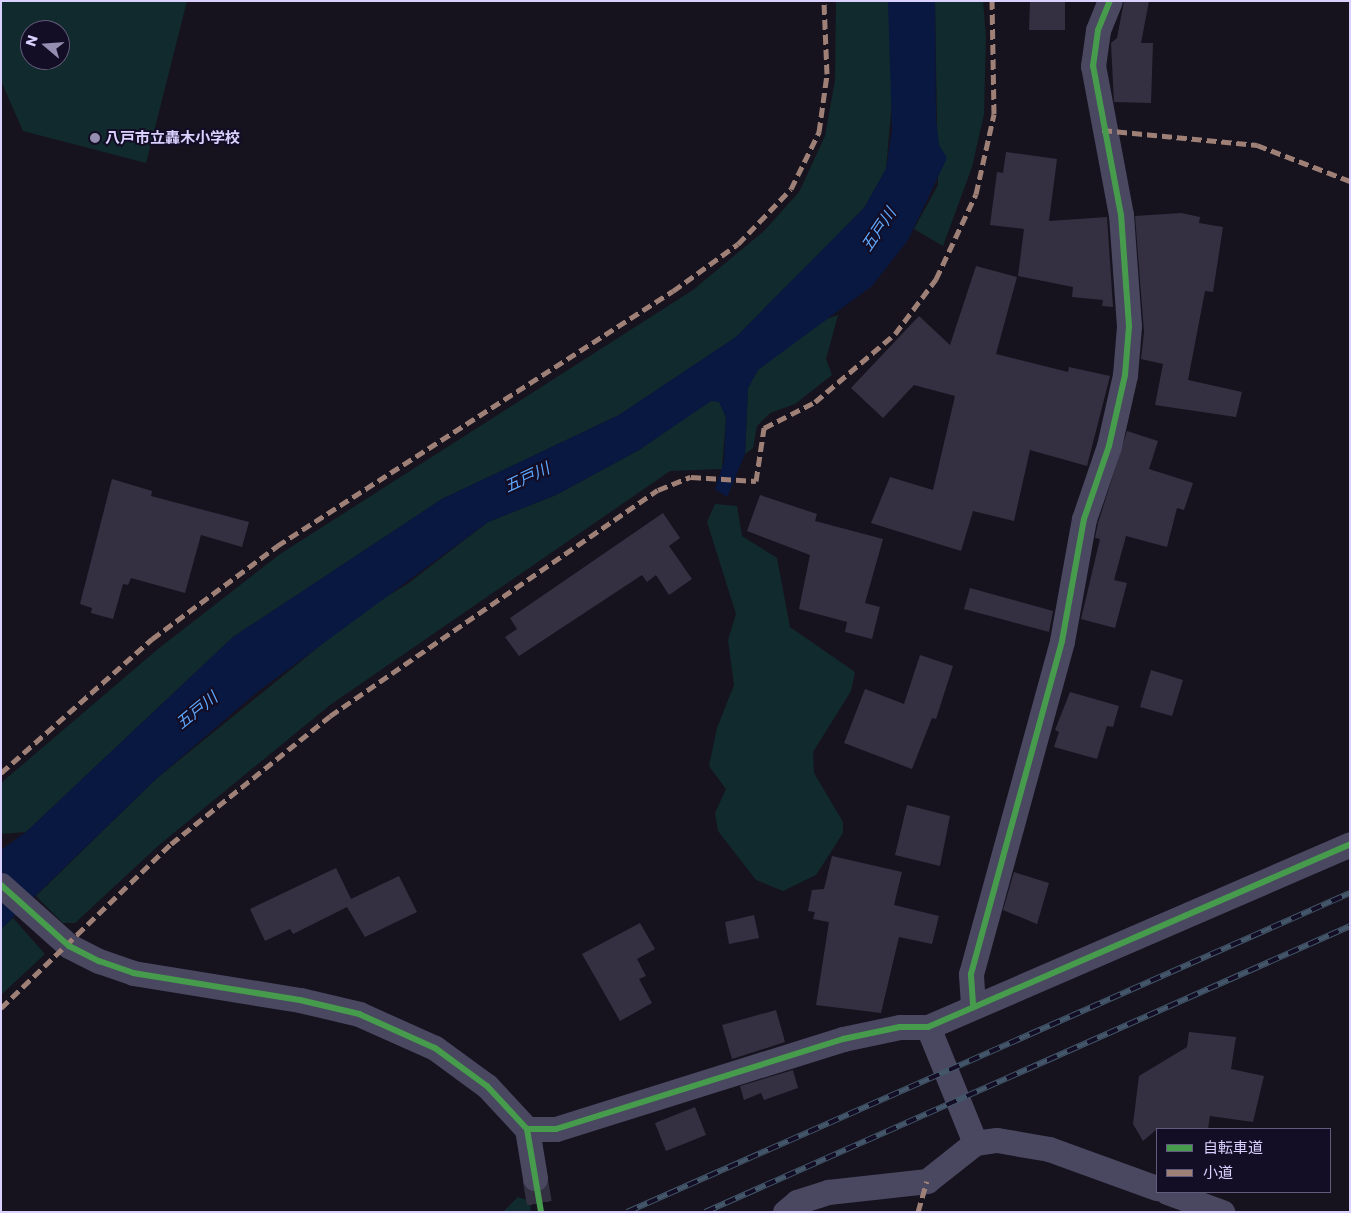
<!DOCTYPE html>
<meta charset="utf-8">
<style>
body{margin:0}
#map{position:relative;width:1351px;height:1213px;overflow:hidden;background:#16131f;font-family:Poppins,"Noto Sans JP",sans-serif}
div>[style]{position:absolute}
.green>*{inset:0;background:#112a2d}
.water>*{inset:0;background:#081841}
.building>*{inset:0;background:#343042}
.street-tunnel>*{height:25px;margin-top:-12.5px;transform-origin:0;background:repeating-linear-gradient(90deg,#333041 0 25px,transparent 0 37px)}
.street>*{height:25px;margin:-12.5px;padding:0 12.5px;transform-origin:12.5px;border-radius:12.5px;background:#4a4761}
.rail>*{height:5.5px;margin-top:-2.75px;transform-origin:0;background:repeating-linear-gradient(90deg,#130d25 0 11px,#43566a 0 22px);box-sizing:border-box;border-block:1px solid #43566a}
.quiet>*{height:5px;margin-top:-2.5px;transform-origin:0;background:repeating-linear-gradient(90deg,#9e8076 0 10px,transparent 0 15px)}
.cycleway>*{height:6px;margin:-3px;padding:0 3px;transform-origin:3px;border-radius:3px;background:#469c4c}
.dots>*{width:14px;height:14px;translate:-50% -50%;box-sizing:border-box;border:2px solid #130d25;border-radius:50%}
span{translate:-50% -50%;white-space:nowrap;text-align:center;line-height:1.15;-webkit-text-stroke:4px #130d25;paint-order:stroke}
.poi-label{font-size:15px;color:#dad1ff;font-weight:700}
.left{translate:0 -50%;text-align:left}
.water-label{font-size:16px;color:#5faaff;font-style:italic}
.frame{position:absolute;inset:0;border:2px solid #dad1ff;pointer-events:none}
.legend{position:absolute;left:1156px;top:1128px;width:175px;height:65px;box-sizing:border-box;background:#130d25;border:1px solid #635b7c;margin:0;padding:6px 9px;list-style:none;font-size:15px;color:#dad1ff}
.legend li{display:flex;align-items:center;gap:10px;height:25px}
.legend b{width:25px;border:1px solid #635b7c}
.north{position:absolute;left:20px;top:20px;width:50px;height:50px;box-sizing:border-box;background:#130d25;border:1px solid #635b7c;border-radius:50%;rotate:288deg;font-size:14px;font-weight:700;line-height:20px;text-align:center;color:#dad1ff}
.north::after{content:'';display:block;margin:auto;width:18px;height:22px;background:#958eb1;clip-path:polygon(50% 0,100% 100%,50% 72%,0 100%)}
</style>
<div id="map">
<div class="green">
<div style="clip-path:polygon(evenodd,1px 1px,187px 1px,146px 163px,23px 131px,1px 81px,1px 1px,30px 30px,60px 30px,60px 60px,30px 60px,30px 30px)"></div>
<div style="clip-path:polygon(836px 1px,888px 1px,894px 79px,886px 169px,864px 208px,736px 337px,619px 415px,442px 499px,233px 637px,26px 832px,1px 834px,1px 783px,158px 649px,280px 554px,693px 290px,764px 231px,799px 192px,825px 136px,835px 80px)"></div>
<div style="clip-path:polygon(935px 1px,983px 1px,986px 37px,984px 114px,972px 167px,943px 246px,914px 229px,938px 185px)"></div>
<div style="clip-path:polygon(838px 315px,826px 359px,832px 375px,795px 404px,770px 413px,757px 426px,753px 448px,745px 454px,748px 388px,758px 370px,821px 321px)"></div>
<div style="clip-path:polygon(710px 401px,719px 401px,726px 417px,722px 469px,670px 471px,330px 705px,159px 845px,75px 923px,63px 923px,36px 896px,156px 779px,364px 610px,406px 585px,488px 522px,556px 495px,639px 450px)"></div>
<div style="clip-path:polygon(715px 504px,737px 506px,742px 536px,777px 558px,790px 627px,855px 672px,851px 691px,813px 752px,814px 773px,843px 822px,843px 833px,816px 875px,783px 891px,756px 880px,718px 831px,715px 813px,726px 789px,709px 766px,717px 728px,734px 685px,728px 640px,736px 614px,707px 522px)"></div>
<div style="clip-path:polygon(13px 918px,45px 954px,1px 995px,1px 929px)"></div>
<div style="clip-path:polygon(518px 1197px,530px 1201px,531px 1212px,503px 1212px)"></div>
</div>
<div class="water">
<div style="clip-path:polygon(888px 1px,935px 1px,936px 119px,939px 145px,947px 158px,908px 240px,872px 286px,758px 370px,748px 388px,745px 454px,727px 497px,715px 489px,724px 462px,726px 417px,719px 402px,711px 401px,639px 450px,556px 495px,488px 522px,256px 693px,156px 779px,1px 929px,1px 850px,26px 832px,233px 637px,442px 499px,619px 415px,736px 337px,864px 208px,886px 169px,892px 130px)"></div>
</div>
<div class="building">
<div style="clip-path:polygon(1030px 1px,1065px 1px,1065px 30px,1029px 30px)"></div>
<div style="clip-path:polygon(1124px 1px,1149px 1px,1141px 43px,1153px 43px,1151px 103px,1114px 102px,1111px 43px,1117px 38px)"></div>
<div style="clip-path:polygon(1006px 152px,1057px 159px,1049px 221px,1107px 217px,1113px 307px,1102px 306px,1103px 300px,1072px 297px,1073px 287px,1018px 276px,1024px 229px,990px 225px,997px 172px,1003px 173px)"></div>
<div style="clip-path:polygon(1181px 213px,1200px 217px,1199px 223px,1223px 227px,1213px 292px,1205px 291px,1188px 380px,1242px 392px,1236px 417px,1155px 405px,1163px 364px,1141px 359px,1144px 332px,1135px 216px)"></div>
<div style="clip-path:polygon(976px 266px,1017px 277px,996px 354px,1068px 372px,1069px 367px,1110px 376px,1087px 466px,1030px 450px,1014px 521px,973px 511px,961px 551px,871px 523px,890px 477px,933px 490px,955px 396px,914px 385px,883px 418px,851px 388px,919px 316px,950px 345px)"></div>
<div style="clip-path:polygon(1127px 431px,1158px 441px,1149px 469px,1193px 483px,1184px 510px,1177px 508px,1167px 547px,1126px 536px,1114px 580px,1127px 583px,1115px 628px,1081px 619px,1100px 539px,1095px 538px,1098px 523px)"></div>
<div style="clip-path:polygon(112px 479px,152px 491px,151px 496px,249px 522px,242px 547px,201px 535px,185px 593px,131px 578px,128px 585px,123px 584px,113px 619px,91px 613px,92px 608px,80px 604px)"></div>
<div style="clip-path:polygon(760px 495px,817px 514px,815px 521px,883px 539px,865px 603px,880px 607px,872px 639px,845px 632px,847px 622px,799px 609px,810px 555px,747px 531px)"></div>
<div style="clip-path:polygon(663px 513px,680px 538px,669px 546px,692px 579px,669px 595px,656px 575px,647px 582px,642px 575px,519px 656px,505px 637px,517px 629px,510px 618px)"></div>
<div style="clip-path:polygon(970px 588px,1053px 611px,1049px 632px,964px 609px)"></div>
<div style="clip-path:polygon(920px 655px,953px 666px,936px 719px,932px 718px,912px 769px,844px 743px,865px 689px,904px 704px)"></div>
<div style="clip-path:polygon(1151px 670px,1183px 680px,1172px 716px,1140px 707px)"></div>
<div style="clip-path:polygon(1070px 692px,1119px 706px,1113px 727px,1107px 726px,1097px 759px,1054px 747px,1059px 732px,1055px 730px)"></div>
<div style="clip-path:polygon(907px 805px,950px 816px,940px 866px,895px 855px)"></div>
<div style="clip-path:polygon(832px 856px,902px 872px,894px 905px,939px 916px,932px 944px,899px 937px,881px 1013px,816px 1005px,829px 922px,813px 919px,815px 912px,808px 911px,812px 890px,824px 889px)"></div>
<div style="clip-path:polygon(336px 868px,351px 899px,399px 876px,417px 912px,365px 937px,347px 907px,293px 934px,290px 929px,265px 941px,250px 909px)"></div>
<div style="clip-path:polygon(1014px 872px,1049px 883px,1037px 924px,1003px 910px)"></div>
<div style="clip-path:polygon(754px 915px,759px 938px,729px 944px,725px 922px)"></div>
<div style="clip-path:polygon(640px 923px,655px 949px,637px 959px,646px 976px,639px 979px,652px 1003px,620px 1021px,582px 954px)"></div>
<div style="clip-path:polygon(776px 1010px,785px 1042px,732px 1059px,722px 1025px)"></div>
<div style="clip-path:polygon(1189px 1032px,1236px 1037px,1231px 1069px,1264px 1076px,1253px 1122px,1210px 1116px,1208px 1129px,1157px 1129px,1143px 1141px,1133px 1124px,1139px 1076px,1187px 1047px)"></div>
<div style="clip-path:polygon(793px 1070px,798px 1088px,764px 1100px,761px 1093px,744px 1100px,740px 1086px)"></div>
<div style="clip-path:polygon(695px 1107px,706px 1135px,666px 1151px,655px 1123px)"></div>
</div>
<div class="street-tunnel">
<div style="left:535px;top:1178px;width:35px;rotate:80deg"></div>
</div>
<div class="street">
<div style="left:1px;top:885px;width:91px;rotate:41.9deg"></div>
<div style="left:69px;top:946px;width:34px;rotate:27deg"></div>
<div style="left:99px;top:961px;width:36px;rotate:19deg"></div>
<div style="left:133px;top:973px;width:169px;rotate:9.2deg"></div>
<div style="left:300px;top:1000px;width:61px;rotate:13.3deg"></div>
<div style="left:359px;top:1014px;width:83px;rotate:24.1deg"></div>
<div style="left:435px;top:1048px;width:64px;rotate:36.2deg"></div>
<div style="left:487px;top:1086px;width:59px;rotate:47.1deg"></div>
<div style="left:527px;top:1129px;width:50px;rotate:80.7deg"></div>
<div style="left:973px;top:1004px;width:30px;rotate:-94deg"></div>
<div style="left:971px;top:974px;width:345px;rotate:-74.7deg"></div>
<div style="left:1062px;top:641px;width:124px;rotate:-79.8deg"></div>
<div style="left:1084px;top:519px;width:77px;rotate:-71.1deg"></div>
<div style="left:1109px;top:446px;width:73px;rotate:-77.3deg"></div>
<div style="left:1125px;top:375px;width:49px;rotate:-85.3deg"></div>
<div style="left:1129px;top:326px;width:111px;rotate:-94.1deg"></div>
<div style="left:1121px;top:215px;width:152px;rotate:-100.6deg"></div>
<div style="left:1093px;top:66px;width:36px;rotate:-82deg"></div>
<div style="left:1098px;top:30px;width:31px;rotate:-68deg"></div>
<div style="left:928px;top:1027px;width:125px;rotate:67.9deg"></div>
<div style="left:527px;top:1129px;width:29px"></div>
<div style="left:556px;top:1129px;width:301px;rotate:-17.4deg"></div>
<div style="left:843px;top:1039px;width:58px;rotate:-11.9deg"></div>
<div style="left:900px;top:1027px;width:28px"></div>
<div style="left:928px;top:1027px;width:460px;rotate:-23.4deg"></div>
<div style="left:1167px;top:1192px;width:59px;rotate:20deg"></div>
<div style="left:785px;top:1212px;width:16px;rotate:-40deg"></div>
<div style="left:797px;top:1202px;width:33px;rotate:-18deg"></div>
<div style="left:828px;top:1192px;width:100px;rotate:-6.3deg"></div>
<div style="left:927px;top:1181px;width:61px;rotate:-38.4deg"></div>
<div style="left:975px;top:1143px;width:22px;rotate:-8deg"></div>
<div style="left:997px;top:1140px;width:53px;rotate:9.8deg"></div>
<div style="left:1049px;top:1149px;width:115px;rotate:19.9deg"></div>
</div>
<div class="rail">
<div style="left:627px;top:1212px;width:790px;rotate:-23.81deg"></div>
<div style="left:705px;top:1212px;width:706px;rotate:-23.91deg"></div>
</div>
<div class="quiet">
<div style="left:1102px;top:130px;width:156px;rotate:5.5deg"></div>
<div style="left:1257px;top:145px;width:100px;rotate:21.2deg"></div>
<div style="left:1px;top:773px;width:202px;rotate:-41.6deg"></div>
<div style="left:152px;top:639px;width:156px;rotate:-36.6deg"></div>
<div style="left:277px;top:546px;width:471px;rotate:-32.8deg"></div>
<div style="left:673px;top:291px;width:80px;rotate:-35.9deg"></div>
<div style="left:738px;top:244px;width:76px;rotate:-46.1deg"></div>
<div style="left:791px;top:189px;width:64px;rotate:-63.8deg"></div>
<div style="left:819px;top:132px;width:59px;rotate:-82.1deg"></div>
<div style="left:827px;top:74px;width:73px;rotate:-92.4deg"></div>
<div style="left:1px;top:1008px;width:236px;rotate:-44deg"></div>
<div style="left:171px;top:844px;width:204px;rotate:-38.8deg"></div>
<div style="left:330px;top:716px;width:398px;rotate:-34.6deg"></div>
<div style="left:658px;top:490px;width:35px;rotate:-22deg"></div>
<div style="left:691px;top:477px;width:65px;rotate:3.5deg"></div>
<div style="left:756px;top:481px;width:54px;rotate:-81.4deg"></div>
<div style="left:764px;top:428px;width:57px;rotate:-27deg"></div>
<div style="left:815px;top:402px;width:105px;rotate:-40.4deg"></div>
<div style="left:895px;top:334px;width:69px;rotate:-53.3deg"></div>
<div style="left:936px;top:279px;width:94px;rotate:-64.8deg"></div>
<div style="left:976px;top:194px;width:82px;rotate:-77.3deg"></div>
<div style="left:994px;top:114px;width:113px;rotate:-91deg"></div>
<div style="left:918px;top:1212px;width:32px;rotate:-74deg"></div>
</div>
<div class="cycleway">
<div style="left:1px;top:885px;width:91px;rotate:41.9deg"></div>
<div style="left:69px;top:946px;width:34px;rotate:27deg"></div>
<div style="left:99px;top:961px;width:36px;rotate:19deg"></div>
<div style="left:133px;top:973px;width:169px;rotate:9.2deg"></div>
<div style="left:300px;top:1000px;width:61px;rotate:13.3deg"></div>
<div style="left:359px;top:1014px;width:83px;rotate:24.1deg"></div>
<div style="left:435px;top:1048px;width:64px;rotate:36.2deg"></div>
<div style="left:487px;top:1086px;width:59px;rotate:47.1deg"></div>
<div style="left:527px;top:1129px;width:84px;rotate:80.4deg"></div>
<div style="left:973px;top:1004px;width:30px;rotate:-94deg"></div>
<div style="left:971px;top:974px;width:345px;rotate:-74.7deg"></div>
<div style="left:1062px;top:641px;width:124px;rotate:-79.8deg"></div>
<div style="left:1084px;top:519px;width:77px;rotate:-71.1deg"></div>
<div style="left:1109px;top:446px;width:73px;rotate:-77.3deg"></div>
<div style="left:1125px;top:375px;width:49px;rotate:-85.3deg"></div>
<div style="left:1129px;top:326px;width:111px;rotate:-94.1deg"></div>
<div style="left:1121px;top:215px;width:152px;rotate:-100.6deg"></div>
<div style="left:1093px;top:66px;width:36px;rotate:-82deg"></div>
<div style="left:1098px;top:30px;width:31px;rotate:-68deg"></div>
<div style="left:527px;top:1129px;width:29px"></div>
<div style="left:556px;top:1129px;width:301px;rotate:-17.4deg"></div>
<div style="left:843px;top:1039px;width:58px;rotate:-11.9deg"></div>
<div style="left:900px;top:1027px;width:28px"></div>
<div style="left:928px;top:1027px;width:460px;rotate:-23.4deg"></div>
</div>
<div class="dots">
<div style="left:95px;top:138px;background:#958eb1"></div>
</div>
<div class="poi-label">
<span class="left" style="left:105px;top:138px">八戸市立轟木小学校</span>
</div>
<div class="water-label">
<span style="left:879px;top:230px;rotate:-56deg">五戸川</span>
<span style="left:527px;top:478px;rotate:-25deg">五戸川</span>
<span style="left:197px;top:711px;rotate:-39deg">五戸川</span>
</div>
<div class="frame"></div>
<ul class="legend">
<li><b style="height:6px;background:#469c4c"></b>自転車道</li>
<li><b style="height:6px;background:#9e8076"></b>小道</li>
</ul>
<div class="north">N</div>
</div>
